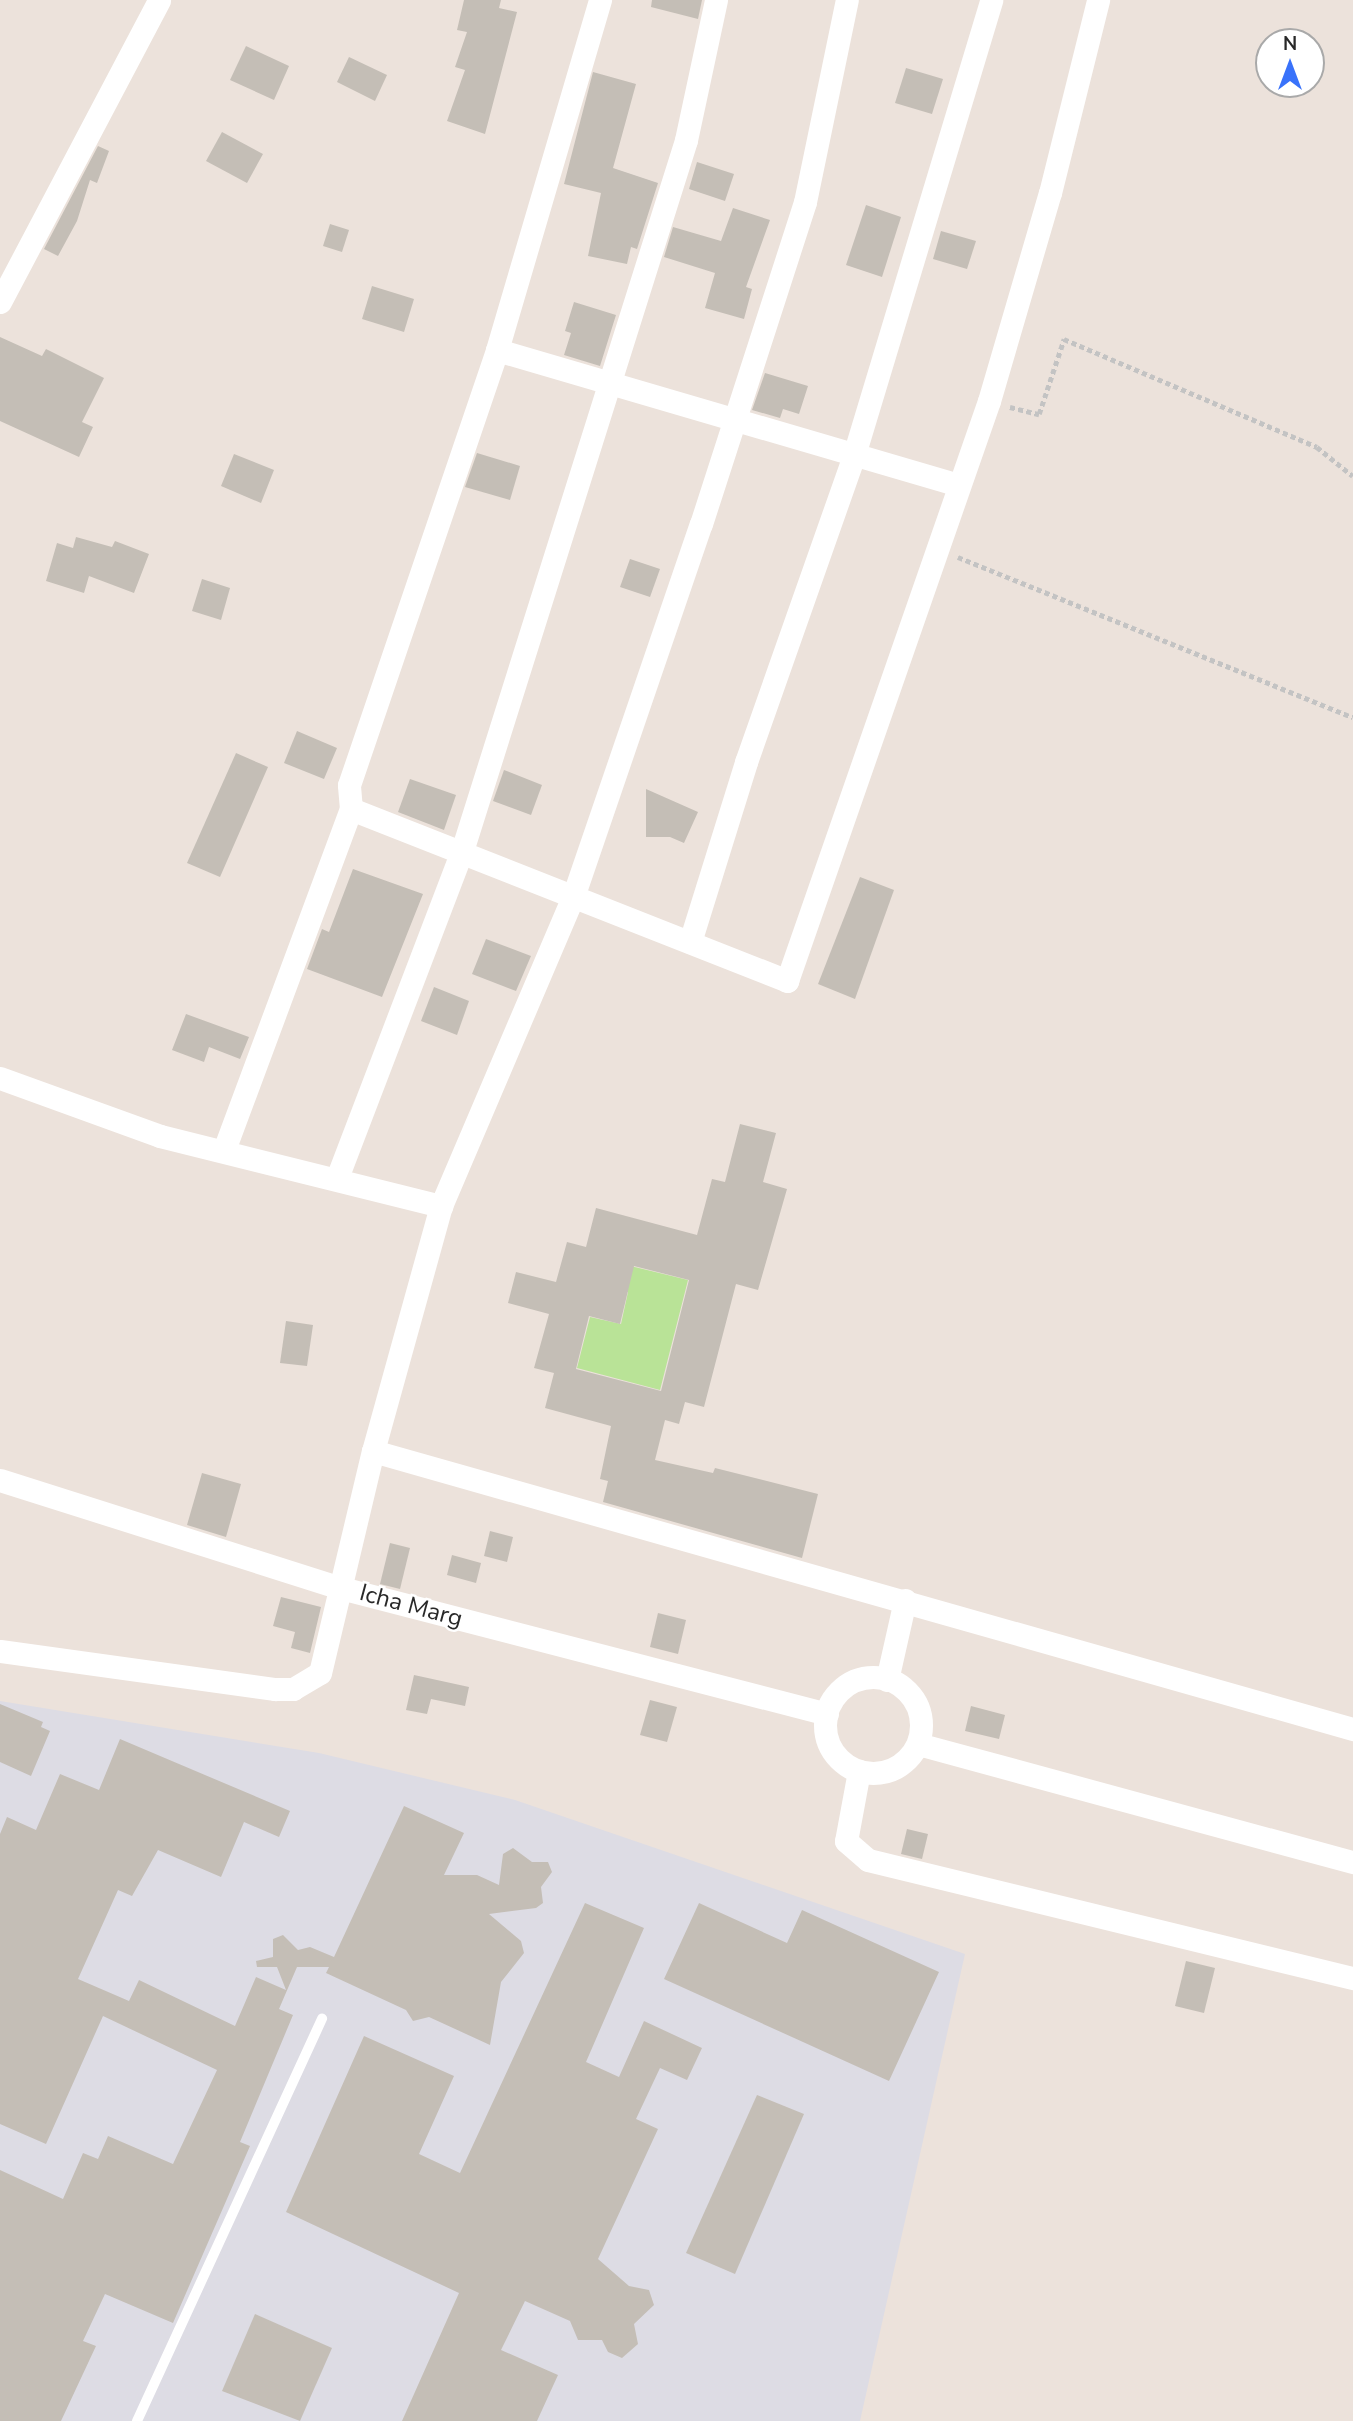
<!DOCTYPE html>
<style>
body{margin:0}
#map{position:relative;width:1353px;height:2421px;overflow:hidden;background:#ece2db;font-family:"Nunito Sans",sans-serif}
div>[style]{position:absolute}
.industrial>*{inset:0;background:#dddce4}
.green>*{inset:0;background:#b9e397}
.building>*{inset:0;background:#c4beb6}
.path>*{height:4.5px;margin-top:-2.25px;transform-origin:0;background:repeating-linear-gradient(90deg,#c3c3c3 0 5px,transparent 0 8.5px)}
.service>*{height:10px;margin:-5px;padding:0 5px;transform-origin:5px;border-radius:5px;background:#fff}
.minor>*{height:23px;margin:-11.5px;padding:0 11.5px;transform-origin:11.5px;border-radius:11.5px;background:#fff}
.minor>.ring{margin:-11.5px;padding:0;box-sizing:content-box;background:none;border:23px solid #fff;border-radius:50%}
span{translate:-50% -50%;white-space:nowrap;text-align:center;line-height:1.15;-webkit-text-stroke:5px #fff;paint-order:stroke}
.street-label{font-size:24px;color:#292929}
.north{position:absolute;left:1255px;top:28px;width:70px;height:70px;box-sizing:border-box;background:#fff;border:2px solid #a9a9a9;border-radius:50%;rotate:0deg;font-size:19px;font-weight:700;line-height:28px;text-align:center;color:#292929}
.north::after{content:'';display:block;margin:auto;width:24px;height:32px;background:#3972fa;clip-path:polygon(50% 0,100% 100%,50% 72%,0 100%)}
</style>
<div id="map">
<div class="industrial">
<div style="clip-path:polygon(0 1701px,319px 1753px,515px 1800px,965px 1954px,860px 2421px,0 2421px)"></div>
</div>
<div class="green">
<div style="clip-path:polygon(606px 1260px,688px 1280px,660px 1390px,577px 1368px,590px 1317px,621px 1324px,628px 1292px,600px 1284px)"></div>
</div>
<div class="building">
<div style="clip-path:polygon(464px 0,501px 0,499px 8px,517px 12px,485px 134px,447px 121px,465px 70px,455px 67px,467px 32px,457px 30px)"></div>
<div style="clip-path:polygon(652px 0,702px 0,698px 19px,651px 7px)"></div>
<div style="clip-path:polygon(246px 46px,289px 66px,274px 100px,230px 80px)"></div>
<div style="clip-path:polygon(349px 57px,387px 75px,375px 101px,337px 82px)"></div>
<div style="clip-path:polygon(906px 68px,943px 79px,932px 114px,895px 103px)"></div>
<div style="clip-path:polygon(593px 72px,636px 84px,613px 168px,658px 183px,637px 249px,631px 247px,627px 264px,588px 256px,601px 193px,564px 184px)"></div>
<div style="clip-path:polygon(222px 132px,263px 154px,247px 183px,206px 161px)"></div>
<div style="clip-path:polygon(98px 146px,109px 151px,97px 183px,90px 180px,77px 221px,58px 256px,44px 249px)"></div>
<div style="clip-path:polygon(697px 162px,734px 174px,725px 201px,689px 189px)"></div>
<div style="clip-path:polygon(866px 205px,901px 217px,882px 277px,846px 265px)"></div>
<div style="clip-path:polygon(733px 208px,770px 220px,746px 287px,752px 289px,744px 319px,705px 308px,715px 273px,664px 257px,673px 227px,721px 241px)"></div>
<div style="clip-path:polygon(330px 224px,349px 230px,342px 252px,323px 246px)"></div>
<div style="clip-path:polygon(941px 231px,976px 241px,967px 269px,933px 259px)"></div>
<div style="clip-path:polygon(372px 286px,414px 299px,404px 332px,362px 319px)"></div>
<div style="clip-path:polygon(574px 302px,616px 315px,600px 366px,564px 355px,571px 333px,565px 331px)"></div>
<div style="clip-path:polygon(0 337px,42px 356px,46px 349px,104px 378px,82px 422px,93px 427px,79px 457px,0 421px)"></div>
<div style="clip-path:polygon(765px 373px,808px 386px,799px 414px,783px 409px,780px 418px,752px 410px)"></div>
<div style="clip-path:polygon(477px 453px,520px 466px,510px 500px,465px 487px)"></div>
<div style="clip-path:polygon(234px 454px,274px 470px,261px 503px,221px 486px)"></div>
<div style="clip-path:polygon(76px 537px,112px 547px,115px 541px,149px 554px,134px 593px,89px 576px,84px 593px,46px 581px,57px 543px,73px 548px)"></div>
<div style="clip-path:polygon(630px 559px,660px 569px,650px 597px,620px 587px)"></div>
<div style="clip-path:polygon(202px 579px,230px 588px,221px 620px,192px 611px)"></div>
<div style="clip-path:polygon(297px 731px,337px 748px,324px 779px,284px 763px)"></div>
<div style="clip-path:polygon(236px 753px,268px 767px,220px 877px,187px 863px)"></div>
<div style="clip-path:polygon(504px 770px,542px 785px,531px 815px,493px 801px)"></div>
<div style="clip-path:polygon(410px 779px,456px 795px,444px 830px,398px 812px)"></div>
<div style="clip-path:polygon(646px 789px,698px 812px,684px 843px,670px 837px,646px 837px)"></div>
<div style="clip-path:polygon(353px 869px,423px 894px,382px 997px,307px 969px,322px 929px,329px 932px)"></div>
<div style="clip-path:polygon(860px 877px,894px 890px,855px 999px,818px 984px)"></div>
<div style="clip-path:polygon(486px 939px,531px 956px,516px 991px,472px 974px)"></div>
<div style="clip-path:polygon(434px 987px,469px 1001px,457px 1035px,421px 1021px)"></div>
<div style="clip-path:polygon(186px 1014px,249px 1037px,240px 1059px,209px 1047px,204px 1062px,172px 1050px)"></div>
<div style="clip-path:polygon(evenodd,740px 1124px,776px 1133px,763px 1182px,787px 1189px,758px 1290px,736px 1284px,704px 1407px,685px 1402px,679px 1424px,665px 1420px,655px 1460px,713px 1473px,715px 1468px,818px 1494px,802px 1558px,603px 1502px,608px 1481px,600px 1479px,611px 1426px,545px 1408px,554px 1373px,534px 1368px,549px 1314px,508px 1303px,516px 1272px,556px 1282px,567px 1242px,586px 1247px,596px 1208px,697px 1235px,712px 1179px,725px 1182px,740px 1124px,634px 1266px,689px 1280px,661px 1391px,576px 1369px,589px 1316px,620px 1324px,634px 1266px)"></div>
<div style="clip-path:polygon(286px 1321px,313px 1325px,307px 1366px,280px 1363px)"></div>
<div style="clip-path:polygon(202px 1473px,241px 1484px,226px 1537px,187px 1525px)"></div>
<div style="clip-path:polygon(490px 1531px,513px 1537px,507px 1562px,484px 1556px)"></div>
<div style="clip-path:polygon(390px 1543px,410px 1548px,400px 1589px,380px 1584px)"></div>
<div style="clip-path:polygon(452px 1555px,481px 1563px,476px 1583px,447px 1575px)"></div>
<div style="clip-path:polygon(281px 1597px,321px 1607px,310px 1653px,291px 1648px,295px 1632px,273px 1626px)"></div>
<div style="clip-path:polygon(658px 1613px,686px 1620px,678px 1654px,650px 1647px)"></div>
<div style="clip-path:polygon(414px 1675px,469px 1687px,465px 1706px,431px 1699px,427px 1714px,406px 1710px)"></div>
<div style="clip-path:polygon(650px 1700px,677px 1707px,667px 1742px,640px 1735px)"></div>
<div style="clip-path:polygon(0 1704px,43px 1722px,41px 1727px,50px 1731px,31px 1776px,0 1762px)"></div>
<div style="clip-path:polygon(971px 1706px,1005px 1715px,999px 1739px,965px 1731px)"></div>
<div style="clip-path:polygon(120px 1739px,290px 1811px,279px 1837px,244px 1822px,221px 1877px,158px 1850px,132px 1896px,118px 1890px,78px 1979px,129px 2001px,139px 1980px,235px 2026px,256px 1977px,286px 1990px,277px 1967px,257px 1967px,256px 1961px,273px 1957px,273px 1939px,283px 1935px,298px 1950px,310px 1947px,334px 1957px,404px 1806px,464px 1833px,444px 1875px,477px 1875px,499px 1885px,503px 1854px,513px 1848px,532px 1862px,548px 1862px,552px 1872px,541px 1887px,543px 1903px,536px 1908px,489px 1914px,521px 1941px,524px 1953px,501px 1982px,490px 2045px,429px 2017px,413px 2021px,406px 2010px,326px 1973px,329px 1967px,297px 1967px,279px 2009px,293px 2015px,240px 2142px,250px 2146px,173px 2323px,105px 2294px,83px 2341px,96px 2346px,61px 2421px,0 2421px,0 2170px,63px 2199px,83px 2153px,98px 2159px,108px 2136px,173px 2164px,217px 2070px,103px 2016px,46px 2144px,0 2124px,0 1834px,7px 1817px,36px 1830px,60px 1774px,99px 1790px)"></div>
<div style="clip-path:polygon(907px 1829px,928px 1834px,922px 1859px,901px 1854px)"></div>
<div style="clip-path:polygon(585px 1903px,644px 1928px,586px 2062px,619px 2077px,644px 2021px,702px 2048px,687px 2080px,660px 2068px,636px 2119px,658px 2129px,598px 2259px,629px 2286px,649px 2290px,654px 2305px,634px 2324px,638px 2344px,622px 2358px,608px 2352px,602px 2340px,578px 2340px,570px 2321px,525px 2301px,501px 2350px,558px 2375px,537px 2421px,402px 2421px,459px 2293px,286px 2212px,364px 2036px,454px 2076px,419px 2154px,460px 2173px)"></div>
<div style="clip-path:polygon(699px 1903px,787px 1943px,802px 1910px,939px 1972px,889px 2081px,664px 1979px)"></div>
<div style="clip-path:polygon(1186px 1961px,1215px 1968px,1204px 2013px,1175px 2006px)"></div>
<div style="clip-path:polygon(757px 2095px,804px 2114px,735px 2274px,686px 2253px)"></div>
<div style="clip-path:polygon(255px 2314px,332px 2348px,300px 2421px,222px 2391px)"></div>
</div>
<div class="path">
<div style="left:1010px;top:407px;width:30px;rotate:14deg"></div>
<div style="left:1039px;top:414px;width:79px;rotate:-71.6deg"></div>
<div style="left:1064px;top:339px;width:275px;rotate:23.1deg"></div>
<div style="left:1317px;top:447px;width:46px;rotate:38.9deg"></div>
<div style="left:958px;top:557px;width:426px;rotate:22.1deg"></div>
</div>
<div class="service">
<div style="left:137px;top:2421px;width:443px;rotate:-65.3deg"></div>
</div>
<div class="minor">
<div style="left:0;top:302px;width:341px;rotate:-62.2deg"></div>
<div style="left:497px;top:350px;width:481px;rotate:16.3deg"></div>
<div style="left:351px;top:809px;width:24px;rotate:-95deg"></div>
<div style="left:349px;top:785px;width:459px;rotate:-71.2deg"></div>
<div style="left:497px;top:350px;width:365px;rotate:-73.6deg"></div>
<div style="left:690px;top:942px;width:189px;rotate:-72.7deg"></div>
<div style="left:746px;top:762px;width:325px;rotate:-70.6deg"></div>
<div style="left:854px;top:455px;width:475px;rotate:-73.2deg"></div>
<div style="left:0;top:1078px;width:170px;rotate:19.9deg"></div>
<div style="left:160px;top:1136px;width:290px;rotate:14deg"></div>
<div style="left:224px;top:1150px;width:364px;rotate:-69.6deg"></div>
<div style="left:351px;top:809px;width:469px;rotate:21.5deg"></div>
<div style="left:787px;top:981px;width:614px;rotate:-70.8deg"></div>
<div style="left:989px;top:401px;width:217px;rotate:-73.7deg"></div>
<div style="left:1050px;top:193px;width:199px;rotate:-76deg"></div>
<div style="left:337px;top:1178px;width:350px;rotate:-69.1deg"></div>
<div style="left:462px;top:851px;width:745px;rotate:-72.51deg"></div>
<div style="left:686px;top:140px;width:143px;rotate:-77.9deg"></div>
<div style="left:373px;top:1451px;width:1019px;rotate:15.84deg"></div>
<div style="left:0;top:1480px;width:358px;rotate:17.6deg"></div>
<div style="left:341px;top:1588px;width:502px;rotate:14.53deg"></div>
<div style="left:0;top:1651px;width:278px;rotate:7.9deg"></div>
<div style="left:275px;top:1689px;width:18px"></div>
<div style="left:293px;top:1689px;width:31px;rotate:-31deg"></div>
<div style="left:320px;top:1673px;width:228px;rotate:-76.6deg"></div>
<div style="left:373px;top:1451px;width:254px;rotate:-74.5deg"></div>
<div style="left:441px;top:1206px;width:336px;rotate:-66.9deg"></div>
<div style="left:573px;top:897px;width:394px;rotate:-71.1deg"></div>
<div style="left:701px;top:524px;width:338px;rotate:-72.1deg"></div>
<div style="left:805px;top:202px;width:206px;rotate:-78.3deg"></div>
<div class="ring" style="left:825px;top:1677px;width:73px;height:73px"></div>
<div style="left:887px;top:1680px;width:82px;rotate:-77.3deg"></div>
<div style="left:918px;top:1744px;width:451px;rotate:15.2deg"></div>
<div style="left:859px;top:1771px;width:71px;rotate:100.5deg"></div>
<div style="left:846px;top:1841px;width:29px;rotate:41deg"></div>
<div style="left:868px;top:1860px;width:499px;rotate:13.7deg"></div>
</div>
<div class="street-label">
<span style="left:411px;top:1606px;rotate:15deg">Icha Marg</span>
</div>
<div class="north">N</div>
</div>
